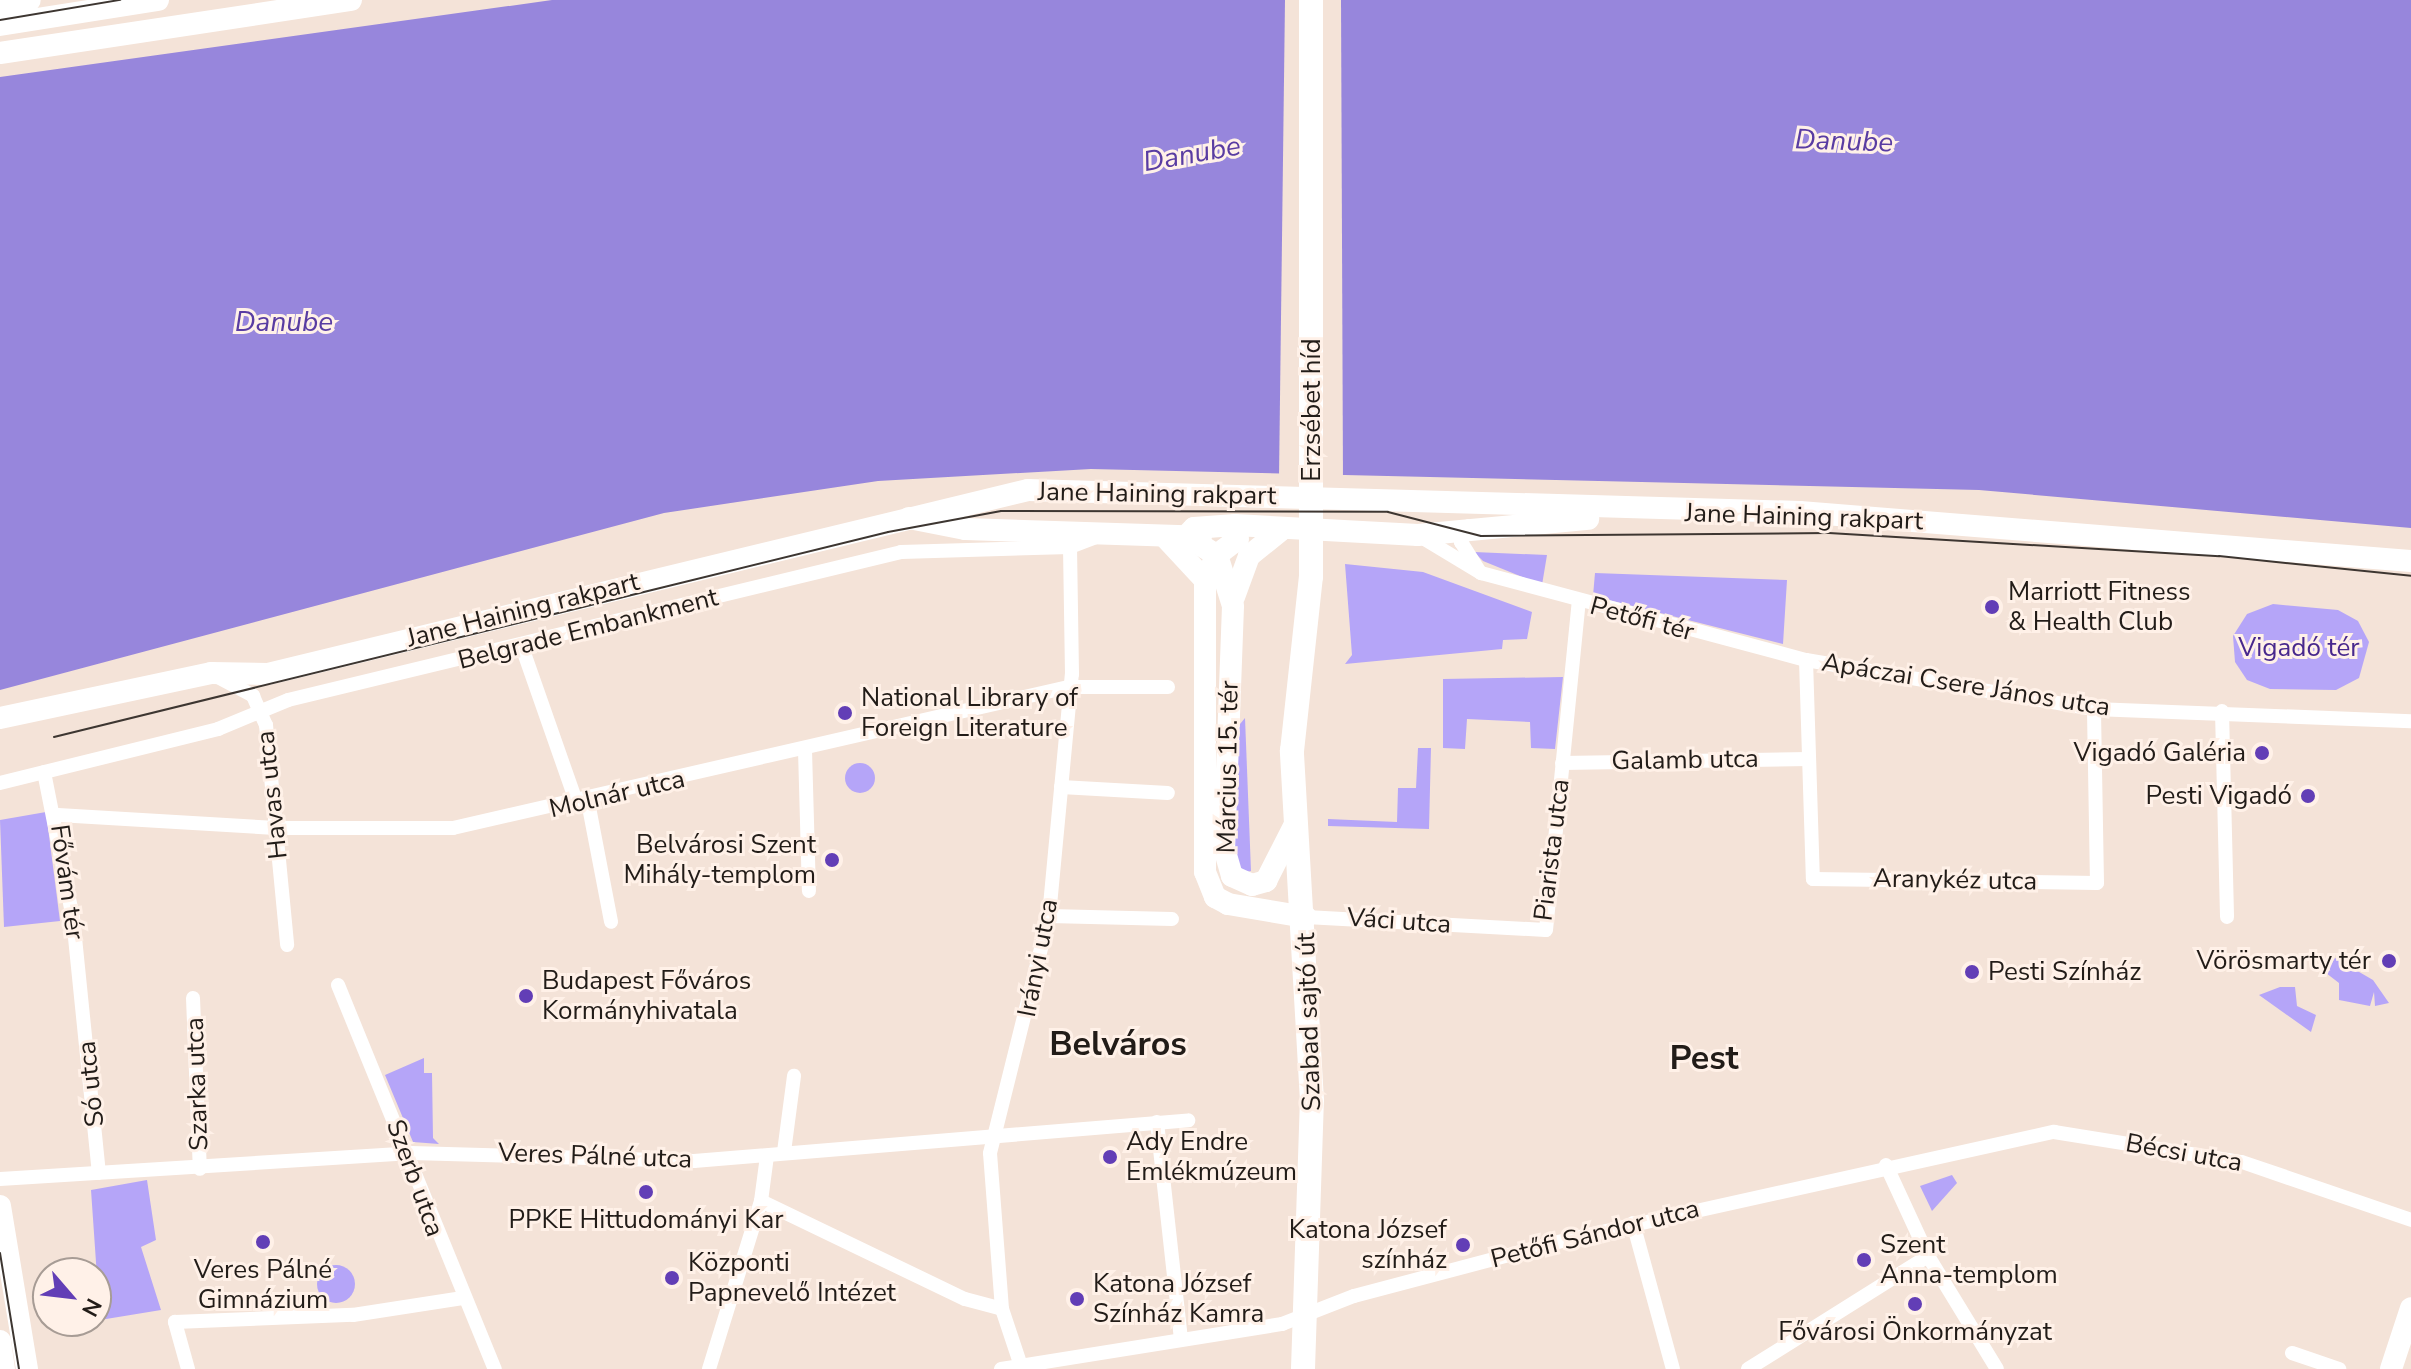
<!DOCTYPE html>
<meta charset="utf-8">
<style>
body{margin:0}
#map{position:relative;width:2411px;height:1369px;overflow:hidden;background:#f4e3d8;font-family:"Nunito Sans",sans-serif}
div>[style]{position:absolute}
.green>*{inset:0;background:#b5a5f8}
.round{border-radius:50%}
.water>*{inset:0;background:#9786dc}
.pier>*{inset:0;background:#f4e3d8}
.street>*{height:14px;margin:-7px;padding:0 7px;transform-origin:7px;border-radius:7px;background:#fff}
.secondary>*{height:22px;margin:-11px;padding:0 11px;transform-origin:11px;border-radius:11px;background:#fff}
.primary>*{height:24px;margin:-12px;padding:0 12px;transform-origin:12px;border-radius:12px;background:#fff}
.tram>*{height:2px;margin:-1px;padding:0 1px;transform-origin:1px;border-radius:1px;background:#3d3631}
.dots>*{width:22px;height:22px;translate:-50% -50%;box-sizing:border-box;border:4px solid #fff1e8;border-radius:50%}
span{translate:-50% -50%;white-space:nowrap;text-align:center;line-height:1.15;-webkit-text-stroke:6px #fff1e8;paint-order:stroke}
.street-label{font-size:26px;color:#221c18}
.poi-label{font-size:26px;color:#221c18}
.left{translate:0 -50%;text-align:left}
.right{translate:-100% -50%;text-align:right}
.park-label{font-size:26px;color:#48288d}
.water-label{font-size:28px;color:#593ca2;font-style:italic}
.district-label{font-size:34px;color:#221c18;font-weight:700}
.north{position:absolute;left:32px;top:1257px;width:80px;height:80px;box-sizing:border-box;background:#fff1e8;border:2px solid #a79c95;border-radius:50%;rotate:118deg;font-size:22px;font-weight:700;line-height:32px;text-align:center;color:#221c18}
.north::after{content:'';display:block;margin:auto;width:28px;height:36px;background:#623eb6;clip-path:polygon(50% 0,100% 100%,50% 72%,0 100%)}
</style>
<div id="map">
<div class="green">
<div style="clip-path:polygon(1474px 552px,1547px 555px,1542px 585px,1483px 561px)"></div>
<div style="clip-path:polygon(1345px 564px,1423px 572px,1532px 612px,1527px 639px,1503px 640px,1502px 649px,1345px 664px,1352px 655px)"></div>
<div style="clip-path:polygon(1595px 573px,1787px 580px,1783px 644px,1593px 596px)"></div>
<div style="clip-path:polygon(2273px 604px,2338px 610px,2358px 621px,2369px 642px,2359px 678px,2336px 690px,2270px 689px,2247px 680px,2235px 662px,2233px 636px,2247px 614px)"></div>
<div style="clip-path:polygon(1563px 677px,1555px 749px,1531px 748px,1530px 722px,1467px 719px,1465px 749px,1443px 748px,1443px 679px)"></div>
<div style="clip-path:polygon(1245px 718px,1251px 871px,1243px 873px,1235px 869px,1230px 736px)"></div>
<div style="clip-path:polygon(1418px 748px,1431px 748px,1429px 829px,1328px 826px,1328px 819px,1397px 822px,1398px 788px,1416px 788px)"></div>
<div class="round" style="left:845px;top:763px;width:30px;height:30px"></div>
<div style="clip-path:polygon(46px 812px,60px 921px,4px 927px,0 820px)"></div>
<div style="clip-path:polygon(2335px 958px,2373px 980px,2389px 1003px,2375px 1006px,2374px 992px,2370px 1006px,2339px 1000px,2339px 983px,2326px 973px)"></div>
<div style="clip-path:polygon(2280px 987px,2295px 987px,2297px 1006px,2316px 1015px,2311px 1032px,2259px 995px)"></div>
<div style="clip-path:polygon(424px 1058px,424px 1073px,432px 1073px,433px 1138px,439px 1144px,413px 1142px,385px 1075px)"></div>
<div style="clip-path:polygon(1952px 1175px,1957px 1183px,1932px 1211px,1920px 1186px)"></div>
<div style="clip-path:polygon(147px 1180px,156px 1240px,141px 1247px,161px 1310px,100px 1320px,91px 1190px)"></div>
<div class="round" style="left:317px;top:1265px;width:38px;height:38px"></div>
</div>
<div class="water">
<div style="clip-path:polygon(552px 0,2411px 0,2411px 528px,1979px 490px,1091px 469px,878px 481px,664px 513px,0 690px,0 77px)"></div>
</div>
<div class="pier">
<div style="clip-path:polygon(1285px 0,1341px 0,1343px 481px,1279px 478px)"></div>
</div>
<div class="street">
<div style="left:1469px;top:526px;width:18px;rotate:117deg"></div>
<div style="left:1461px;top:542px;width:36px;rotate:58deg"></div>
<div style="left:1418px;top:535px;width:74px;rotate:31.1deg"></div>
<div style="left:1481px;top:573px;width:336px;rotate:15deg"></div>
<div style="left:1806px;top:660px;width:292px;rotate:9.7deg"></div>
<div style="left:2094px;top:709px;width:317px;rotate:2.2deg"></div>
<div style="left:522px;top:647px;width:166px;rotate:70.7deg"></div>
<div style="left:1806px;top:660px;width:219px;rotate:88.2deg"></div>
<div style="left:1813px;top:879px;width:284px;rotate:0.8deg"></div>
<div style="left:2097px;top:883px;width:174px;rotate:-91deg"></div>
<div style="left:218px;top:677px;width:40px;rotate:28deg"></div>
<div style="left:253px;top:696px;width:32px;rotate:66deg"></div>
<div style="left:266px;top:725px;width:221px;rotate:84.5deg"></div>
<div style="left:2222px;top:711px;width:206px;rotate:88.6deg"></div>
<div style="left:805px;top:750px;width:141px;rotate:88.4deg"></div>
<div style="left:1562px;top:763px;width:247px;rotate:-0.9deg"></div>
<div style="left:44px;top:772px;width:149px;rotate:78.8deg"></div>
<div style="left:73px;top:918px;width:256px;rotate:84.2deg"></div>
<div style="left:0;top:783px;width:225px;rotate:-13.9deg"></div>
<div style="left:218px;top:729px;width:76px;rotate:-22.5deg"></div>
<div style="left:288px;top:700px;width:631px;rotate:-13.57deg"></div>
<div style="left:901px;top:552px;width:169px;rotate:-1.7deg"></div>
<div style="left:1070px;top:547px;width:26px;rotate:-21deg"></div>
<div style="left:1061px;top:787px;width:107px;rotate:3.2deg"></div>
<div style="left:588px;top:802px;width:122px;rotate:79.1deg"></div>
<div style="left:58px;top:815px;width:218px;rotate:3.4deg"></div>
<div style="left:276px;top:828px;width:177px"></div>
<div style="left:453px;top:828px;width:631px;rotate:-12.91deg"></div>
<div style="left:1068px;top:687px;width:100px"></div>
<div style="left:1049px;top:916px;width:123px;rotate:1.4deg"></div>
<div style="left:1306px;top:917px;width:240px;rotate:3.1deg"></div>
<div style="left:1546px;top:930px;width:330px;rotate:-84.3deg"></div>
<div style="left:338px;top:985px;width:415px;rotate:67.8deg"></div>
<div style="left:193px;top:998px;width:171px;rotate:87.7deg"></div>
<div style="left:1157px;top:1122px;width:219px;rotate:83.7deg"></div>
<div style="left:784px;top:1152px;width:77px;rotate:-82.5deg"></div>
<div style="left:1886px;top:1165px;width:100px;rotate:65.2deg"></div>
<div style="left:1928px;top:1256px;width:132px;rotate:58.6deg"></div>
<div style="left:0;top:1179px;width:412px;rotate:-3.6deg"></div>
<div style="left:411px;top:1153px;width:283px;rotate:1.6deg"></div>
<div style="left:694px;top:1161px;width:496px;rotate:-4.7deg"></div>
<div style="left:761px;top:1201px;width:226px;rotate:25.7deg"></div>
<div style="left:965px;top:1299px;width:38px;rotate:15deg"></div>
<div style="left:1633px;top:1223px;width:151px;rotate:74.7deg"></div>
<div style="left:2292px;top:1353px;width:50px;rotate:18.8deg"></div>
<div style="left:188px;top:1369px;width:49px;rotate:-105.5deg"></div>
<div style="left:175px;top:1322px;width:178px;rotate:-2.3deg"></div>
<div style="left:353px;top:1315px;width:111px;rotate:-8.8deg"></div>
<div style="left:709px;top:1369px;width:176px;rotate:-72.8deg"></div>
<div style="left:761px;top:1201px;width:45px;rotate:-82.4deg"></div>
<div style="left:1001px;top:1369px;width:285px;rotate:-9.1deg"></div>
<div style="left:1282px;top:1324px;width:77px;rotate:-21.3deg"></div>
<div style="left:1354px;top:1296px;width:223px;rotate:-14.8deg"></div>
<div style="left:1570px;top:1239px;width:496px;rotate:-12.5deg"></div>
<div style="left:2054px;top:1132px;width:190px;rotate:9.1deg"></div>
<div style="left:2242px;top:1162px;width:179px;rotate:18.9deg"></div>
<div style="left:1022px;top:1369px;width:63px;rotate:-108.4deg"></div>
<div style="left:1002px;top:1309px;width:156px;rotate:-94.4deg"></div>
<div style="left:990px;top:1153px;width:244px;rotate:-76deg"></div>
<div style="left:1049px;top:916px;width:243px;rotate:-84.6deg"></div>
<div style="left:1072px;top:674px;width:127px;rotate:-90.9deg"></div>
<div style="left:1748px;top:1369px;width:213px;rotate:-32.1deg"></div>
</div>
<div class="secondary">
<div style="left:0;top:5px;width:30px;rotate:-9deg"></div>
<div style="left:0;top:25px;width:160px;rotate:-9deg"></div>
<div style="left:0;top:53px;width:355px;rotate:-8.6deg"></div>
<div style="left:909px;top:518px;width:57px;rotate:11.1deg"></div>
<div style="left:965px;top:529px;width:236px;rotate:1.9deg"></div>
<div style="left:1164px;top:536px;width:60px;rotate:47deg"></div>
<div style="left:1186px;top:536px;width:36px;rotate:32deg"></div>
<div style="left:1217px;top:555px;width:53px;rotate:72.6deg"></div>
<div style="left:1233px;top:606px;width:242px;rotate:92.1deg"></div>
<div style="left:1224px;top:848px;width:29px;rotate:74deg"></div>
<div style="left:1232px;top:876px;width:22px;rotate:24deg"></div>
<div style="left:1252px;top:885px;width:15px;rotate:-16deg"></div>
<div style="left:1266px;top:881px;width:66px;rotate:-63deg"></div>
<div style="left:1186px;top:536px;width:11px;rotate:-45deg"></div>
<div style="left:1194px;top:528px;width:41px;rotate:-4.2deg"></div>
<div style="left:1235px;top:525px;width:183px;rotate:3.1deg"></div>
<div style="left:1418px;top:535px;width:171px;rotate:-5.4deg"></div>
<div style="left:1238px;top:539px;width:26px;rotate:143deg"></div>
<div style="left:1217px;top:555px;width:28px;rotate:116deg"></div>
<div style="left:1205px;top:580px;width:292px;rotate:90deg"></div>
<div style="left:1205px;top:872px;width:27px;rotate:68deg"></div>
<div style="left:1215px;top:897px;width:15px;rotate:28deg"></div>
<div style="left:1228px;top:904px;width:79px;rotate:9.5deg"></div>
<div style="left:1234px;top:597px;width:44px;rotate:-69.9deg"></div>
<div style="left:1249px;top:556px;width:40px;rotate:-39deg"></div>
<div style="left:0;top:718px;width:216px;rotate:-12deg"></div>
<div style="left:211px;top:673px;width:57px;rotate:1deg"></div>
<div style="left:268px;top:674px;width:782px;rotate:-13.61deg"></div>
<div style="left:1028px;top:490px;width:772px;rotate:1.63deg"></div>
<div style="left:1800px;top:512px;width:613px;rotate:4.59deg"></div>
<div style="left:0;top:1206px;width:165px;rotate:80.6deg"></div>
<div style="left:0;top:1341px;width:28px;rotate:82deg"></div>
<div style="left:2391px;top:1369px;width:64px;rotate:-71.8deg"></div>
</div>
<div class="primary">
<div style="left:1303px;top:1369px;width:268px;rotate:-88.1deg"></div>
<div style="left:1312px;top:1101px;width:351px;rotate:-93.3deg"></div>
<div style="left:1292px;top:751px;width:175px;rotate:-83.8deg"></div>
<div style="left:1311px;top:577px;width:577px;rotate:-90deg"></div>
</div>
<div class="tram">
<div style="left:0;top:20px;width:122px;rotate:-9.5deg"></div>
<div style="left:54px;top:737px;width:859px;rotate:-13.81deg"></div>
<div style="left:888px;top:532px;width:115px;rotate:-10.5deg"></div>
<div style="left:1001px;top:511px;width:387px;rotate:0.1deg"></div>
<div style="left:1388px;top:512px;width:96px;rotate:14.5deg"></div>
<div style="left:1481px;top:536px;width:348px;rotate:-0.5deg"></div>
<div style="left:1829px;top:533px;width:391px;rotate:3.4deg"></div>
<div style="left:2219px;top:556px;width:193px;rotate:5.9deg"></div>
<div style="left:0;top:1253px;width:118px;rotate:80.7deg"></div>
</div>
<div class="dots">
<div style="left:1992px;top:607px;background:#623eb6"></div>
<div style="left:845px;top:713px;background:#623eb6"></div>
<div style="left:2262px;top:753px;background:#623eb6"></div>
<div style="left:2308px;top:796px;background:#623eb6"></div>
<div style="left:832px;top:860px;background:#623eb6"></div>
<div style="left:2389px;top:961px;background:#623eb6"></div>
<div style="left:1972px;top:972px;background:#623eb6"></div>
<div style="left:526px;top:996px;background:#623eb6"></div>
<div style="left:1110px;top:1157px;background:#623eb6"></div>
<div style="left:646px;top:1192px;background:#623eb6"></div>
<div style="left:263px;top:1242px;background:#623eb6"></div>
<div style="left:1463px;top:1245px;background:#623eb6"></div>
<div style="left:1864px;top:1260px;background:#623eb6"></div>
<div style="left:672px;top:1278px;background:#623eb6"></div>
<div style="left:1077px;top:1299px;background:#623eb6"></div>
<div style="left:1915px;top:1304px;background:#623eb6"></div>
</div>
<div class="street-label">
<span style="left:1312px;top:410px;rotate:-90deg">Erzsébet híd</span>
<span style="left:1157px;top:494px;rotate:1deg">Jane Haining rakpart</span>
<span style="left:1804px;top:517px;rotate:2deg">Jane Haining rakpart</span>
<span style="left:523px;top:610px;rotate:-14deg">Jane Haining rakpart</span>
<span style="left:1642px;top:619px;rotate:15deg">Petőfi tér</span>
<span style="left:588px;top:629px;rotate:-14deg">Belgrade Embankment</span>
<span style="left:1966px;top:685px;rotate:9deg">Apáczai Csere János utca</span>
<span style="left:1685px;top:760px;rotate:-1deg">Galamb utca</span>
<span style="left:1228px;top:767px;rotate:-89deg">Március 15. tér</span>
<span style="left:617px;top:794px;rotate:-13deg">Molnár utca</span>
<span style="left:272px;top:795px;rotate:-96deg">Havas utca</span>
<span style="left:1552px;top:850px;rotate:-83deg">Piarista utca</span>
<span style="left:1955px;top:880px;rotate:1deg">Aranykéz utca</span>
<span style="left:67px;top:882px;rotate:82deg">Fővám tér</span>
<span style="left:1399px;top:921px;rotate:4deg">Váci utca</span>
<span style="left:1038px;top:958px;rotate:-79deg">Irányi utca</span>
<span style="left:1309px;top:1022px;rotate:-92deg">Szabad sajtó út</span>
<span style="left:91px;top:1084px;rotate:-96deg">Só utca</span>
<span style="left:197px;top:1084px;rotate:-92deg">Szarka utca</span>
<span style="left:2184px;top:1153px;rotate:10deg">Bécsi utca</span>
<span style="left:595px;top:1156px;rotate:2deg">Veres Pálné utca</span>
<span style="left:415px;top:1178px;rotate:70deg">Szerb utca</span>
<span style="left:1595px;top:1234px;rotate:-14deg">Petőfi Sándor utca</span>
</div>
<div class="poi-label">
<span class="left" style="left:2008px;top:607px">Marriott Fitness<br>&amp; Health Club</span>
<span class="left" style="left:861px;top:713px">National Library of<br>Foreign Literature</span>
<span class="right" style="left:2246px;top:753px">Vigadó Galéria</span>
<span class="right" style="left:2292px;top:796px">Pesti Vigadó</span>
<span class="right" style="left:816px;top:860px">Belvárosi Szent<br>Mihály-templom</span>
<span class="right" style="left:2371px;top:961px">Vörösmarty tér</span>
<span class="left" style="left:1988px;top:972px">Pesti Színház</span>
<span class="left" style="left:542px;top:996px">Budapest Főváros<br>Kormányhivatala</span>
<span class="left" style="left:1126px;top:1157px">Ady Endre<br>Emlékmúzeum</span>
<span style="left:646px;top:1220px">PPKE Hittudományi Kar</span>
<span class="right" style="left:1447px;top:1245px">Katona József<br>színház</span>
<span class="left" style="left:1880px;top:1260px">Szent<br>Anna-templom</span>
<span class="left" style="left:688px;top:1278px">Központi<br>Papnevelő Intézet</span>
<span style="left:263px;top:1285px">Veres Pálné<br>Gimnázium</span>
<span class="left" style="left:1093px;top:1299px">Katona József<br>Színház Kamra</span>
<span style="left:1915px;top:1332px">Fővárosi Önkormányzat</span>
</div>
<div class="park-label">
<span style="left:2299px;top:648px">Vigadó tér</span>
</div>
<div class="water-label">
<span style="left:1844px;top:141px;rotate:2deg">Danube</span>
<span style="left:1192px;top:154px;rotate:-10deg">Danube</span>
<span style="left:284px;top:322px">Danube</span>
</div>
<div class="district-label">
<span style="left:1118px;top:1045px">Belváros</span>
<span style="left:1704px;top:1059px">Pest</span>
</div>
<div class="north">N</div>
</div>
